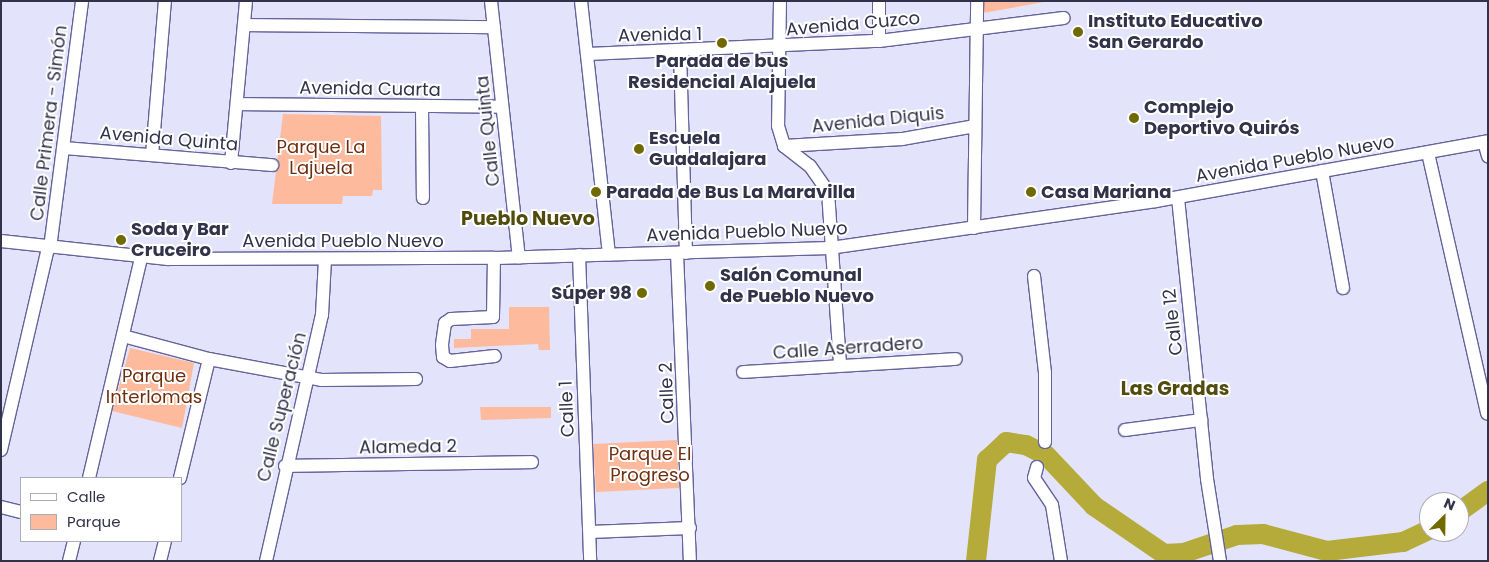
<!DOCTYPE html>
<meta charset="utf-8">
<style>
body{margin:0}
#map{position:relative;width:1489px;height:562px;overflow:hidden;background:#e3e3fc;font-family:Poppins,sans-serif}
div>[style]{position:absolute}
.green>*{inset:0;background:#feba9c}
.river>*{height:20px;margin:-10px;padding:0 10px;transform-origin:10px;border-radius:10px;background:#b4ab3a}
.roads{filter:drop-shadow(1px 0 #656399) drop-shadow(-1px 0 #656399) drop-shadow(0 1px #656399) drop-shadow(0 -1px #656399)}
.minor>*{height:12px;margin:-6px;padding:0 6px;transform-origin:6px;border-radius:6px;background:#fff}
.dots>*{width:14px;height:14px;translate:-50% -50%;box-sizing:border-box;border:2px solid #fff;border-radius:50%}
span{translate:-50% -50%;white-space:nowrap;text-align:center;line-height:1.15;-webkit-text-stroke:4px #fff;paint-order:stroke}
.poi-label{font-size:18px;color:#32324a;font-weight:700}
.left{translate:0 -50%;text-align:left}
.right{translate:-100% -50%;text-align:right}
.street-label{font-size:18px;color:#32324a}
.park-label{font-size:18px;color:#6d2f10}
.neighbourhood-label{font-size:19px;color:#514c0d;font-weight:700}
.frame{position:absolute;inset:0;border:2px solid #32324a;pointer-events:none}
.legend{position:absolute;left:20px;top:477px;width:162px;height:65px;box-sizing:border-box;background:#fff;border:1px solid #adadb7;margin:0;padding:6px 9px;list-style:none;font-size:15px;color:#32324a}
.legend li{display:flex;align-items:center;gap:10px;height:25px}
.legend b{width:25px;border:1px solid #adadb7}
.north{position:absolute;left:1419px;top:492px;width:50px;height:50px;box-sizing:border-box;background:#fff;border:1px solid #adadb7;border-radius:50%;rotate:23deg;font-size:14px;font-weight:700;line-height:20px;text-align:center;color:#32324a}
.north::after{content:'';display:block;margin:auto;width:18px;height:22px;background:#706900;clip-path:polygon(50% 0,100% 100%,50% 72%,0 100%)}
</style>
<div id="map">
<div class="green">
<div style="clip-path:polygon(983px 1px,1049px 1px,983px 13px)"></div>
<div style="clip-path:polygon(283px 114px,381px 116px,382px 190px,373px 190px,372px 196px,343px 196px,342px 204px,272px 204px)"></div>
<div style="clip-path:polygon(509px 307px,549px 307px,550px 350px,539px 350px,538px 344px,454px 348px,454px 339px,471px 339px,471px 329px,509px 329px)"></div>
<div style="clip-path:polygon(130px 348px,194px 363px,182px 428px,112px 411px)"></div>
<div style="clip-path:polygon(480px 407px,551px 407px,551px 418px,481px 420px)"></div>
<div style="clip-path:polygon(677px 440px,679px 488px,596px 492px,593px 444px)"></div>
</div>
<div class="river">
<div style="left:1459px;top:512px;width:36px;rotate:-36deg"></div>
<div style="left:976px;top:561px;width:102px;rotate:-83.8deg"></div>
<div style="left:987px;top:460px;width:26px;rotate:-43deg"></div>
<div style="left:1006px;top:442px;width:20px;rotate:9deg"></div>
<div style="left:1026px;top:445px;width:22px;rotate:27deg"></div>
<div style="left:1046px;top:455px;width:70px;rotate:46.7deg"></div>
<div style="left:1094px;top:506px;width:85px;rotate:34.4deg"></div>
<div style="left:1164px;top:554px;width:20px;rotate:-3deg"></div>
<div style="left:1184px;top:553px;width:56px;rotate:-18.8deg"></div>
<div style="left:1237px;top:535px;width:26px;rotate:-2deg"></div>
<div style="left:1263px;top:534px;width:66px;rotate:14.9deg"></div>
<div style="left:1327px;top:551px;width:77px;rotate:-6.8deg"></div>
<div style="left:1403px;top:542px;width:29px;rotate:-25deg"></div>
</div>
<div class="roads">
<div class="minor">
<div style="left:491px;top:1px;width:258px;rotate:83.8deg"></div>
<div style="left:581px;top:1px;width:255px;rotate:83.7deg"></div>
<div style="left:780px;top:1px;width:125px;rotate:90.9deg"></div>
<div style="left:778px;top:126px;width:21px;rotate:73deg"></div>
<div style="left:784px;top:146px;width:33px;rotate:38deg"></div>
<div style="left:810px;top:166px;width:32px;rotate:55deg"></div>
<div style="left:828px;top:192px;width:173px;rotate:86deg"></div>
<div style="left:244px;top:25px;width:250px;rotate:0.5deg"></div>
<div style="left:879px;top:41px;width:40px;rotate:-90deg"></div>
<div style="left:680px;top:52px;width:201px;rotate:88.3deg"></div>
<div style="left:588px;top:54px;width:291px;rotate:-2.6deg"></div>
<div style="left:879px;top:41px;width:186px;rotate:-7.1deg"></div>
<div style="left:237px;top:104px;width:265px;rotate:0.6deg"></div>
<div style="left:422px;top:108px;width:90px;rotate:89.4deg"></div>
<div style="left:1484px;top:142px;width:15px;rotate:74deg"></div>
<div style="left:784px;top:146px;width:118px;rotate:-3.4deg"></div>
<div style="left:902px;top:139px;width:74px;rotate:-10.1deg"></div>
<div style="left:64px;top:148px;width:209px;rotate:4.7deg"></div>
<div style="left:1428px;top:153px;width:267px;rotate:77.2deg"></div>
<div style="left:152px;top:155px;width:155px;rotate:-85.2deg"></div>
<div style="left:231px;top:163px;width:163px;rotate:-84.7deg"></div>
<div style="left:1322px;top:171px;width:119px;rotate:79.8deg"></div>
<div style="left:1178px;top:198px;width:282px;rotate:84.1deg"></div>
<div style="left:1207px;top:479px;width:83px;rotate:81deg"></div>
<div style="left:974px;top:228px;width:227px;rotate:-89.2deg"></div>
<div style="left:1px;top:241px;width:168px;rotate:6.2deg"></div>
<div style="left:168px;top:259px;width:326px;rotate:-0.2deg"></div>
<div style="left:494px;top:258px;width:336px;rotate:-1.7deg"></div>
<div style="left:830px;top:248px;width:329px;rotate:-8.2deg"></div>
<div style="left:1156px;top:201px;width:337px;rotate:-10.2deg"></div>
<div style="left:50px;top:248px;width:249px;rotate:-82.6deg"></div>
<div style="left:677px;top:253px;width:308px;rotate:87.6deg"></div>
<div style="left:579px;top:255px;width:306px;rotate:87.9deg"></div>
<div style="left:494px;top:258px;width:59px;rotate:91deg"></div>
<div style="left:493px;top:317px;width:42px;rotate:177.3deg"></div>
<div style="left:451px;top:319px;width:7px;rotate:146deg"></div>
<div style="left:445px;top:323px;width:22px;rotate:98deg"></div>
<div style="left:442px;top:345px;width:12px;rotate:85deg"></div>
<div style="left:443px;top:357px;width:8px;rotate:30deg"></div>
<div style="left:450px;top:361px;width:45px;rotate:-6.3deg"></div>
<div style="left:1034px;top:276px;width:98px;rotate:83.5deg"></div>
<div style="left:1045px;top:373px;width:69px;rotate:90deg"></div>
<div style="left:123px;top:336px;width:89px;rotate:15deg"></div>
<div style="left:209px;top:359px;width:114px;rotate:10.6deg"></div>
<div style="left:321px;top:380px;width:95px;rotate:-0.6deg"></div>
<div style="left:743px;top:372px;width:213px;rotate:-3.5deg"></div>
<div style="left:1125px;top:430px;width:77px;rotate:-7.5deg"></div>
<div style="left:1px;top:450px;width:207px;rotate:-76.9deg"></div>
<div style="left:285px;top:466px;width:247px;rotate:-0.9deg"></div>
<div style="left:1037px;top:467px;width:11px;rotate:105deg"></div>
<div style="left:1034px;top:478px;width:32px;rotate:56deg"></div>
<div style="left:1052px;top:505px;width:57px;rotate:80.9deg"></div>
<div style="left:89px;top:478px;width:226px;rotate:-76.7deg"></div>
<div style="left:180px;top:478px;width:122px;rotate:-76.3deg"></div>
<div style="left:1px;top:507px;width:21px;rotate:14deg"></div>
<div style="left:590px;top:532px;width:100px;rotate:-2.3deg"></div>
<div style="left:69px;top:561px;width:21px;rotate:-76deg"></div>
<div style="left:160px;top:561px;width:21px;rotate:-76deg"></div>
<div style="left:266px;top:561px;width:252px;rotate:-77.2deg"></div>
<div style="left:322px;top:315px;width:55px;rotate:-86.9deg"></div>
</div>
</div>
<div class="dots">
<div style="left:1078px;top:32px;background:#706900"></div>
<div style="left:722px;top:43px;background:#706900"></div>
<div style="left:1134px;top:118px;background:#706900"></div>
<div style="left:639px;top:149px;background:#706900"></div>
<div style="left:596px;top:192px;background:#706900"></div>
<div style="left:1031px;top:192px;background:#706900"></div>
<div style="left:121px;top:240px;background:#706900"></div>
<div style="left:710px;top:286px;background:#706900"></div>
<div style="left:642px;top:293px;background:#706900"></div>
</div>
<div class="poi-label">
<span class="left" style="left:1088px;top:32px">Instituto Educativo<br>San Gerardo</span>
<span style="left:722px;top:72px">Parada de bus<br>Residencial Alajuela</span>
<span class="left" style="left:1144px;top:118px">Complejo<br>Deportivo Quirós</span>
<span class="left" style="left:649px;top:149px">Escuela<br>Guadalajara</span>
<span class="left" style="left:606px;top:192px">Parada de Bus La Maravilla</span>
<span class="left" style="left:1041px;top:192px">Casa Mariana</span>
<span class="left" style="left:131px;top:240px">Soda y Bar<br>Cruceiro</span>
<span class="left" style="left:720px;top:286px">Salón Comunal<br>de Pueblo Nuevo</span>
<span class="right" style="left:632px;top:293px">Súper 98</span>
</div>
<div class="street-label">
<span style="left:853px;top:24px;rotate:-5deg">Avenida Cuzco</span>
<span style="left:660px;top:35px;rotate:-1deg">Avenida 1</span>
<span style="left:370px;top:89px;rotate:1deg">Avenida Cuarta</span>
<span style="left:878px;top:120px;rotate:-6deg">Avenida Diquis</span>
<span style="left:49px;top:123px;rotate:-83deg">Calle Primera - Simón</span>
<span style="left:488px;top:131px;rotate:-96deg">Calle Quinta</span>
<span style="left:169px;top:139px;rotate:5deg">Avenida Quinta</span>
<span style="left:1295px;top:159px;rotate:-10deg">Avenida Pueblo Nuevo</span>
<span style="left:747px;top:232px;rotate:-2deg">Avenida Pueblo Nuevo</span>
<span style="left:343px;top:241px">Avenida Pueblo Nuevo</span>
<span style="left:1173px;top:322px;rotate:-96deg">Calle 12</span>
<span style="left:848px;top:348px;rotate:-4deg">Calle Aserradero</span>
<span style="left:667px;top:393px;rotate:-92deg">Calle 2</span>
<span style="left:282px;top:407px;rotate:-76deg">Calle Superación</span>
<span style="left:567px;top:409px;rotate:-92deg">Calle 1</span>
<span style="left:408px;top:447px;rotate:-1deg">Alameda 2</span>
</div>
<div class="park-label">
<span style="left:321px;top:158px">Parque La<br>Lajuela</span>
<span style="left:154px;top:387px">Parque<br>Interlomas</span>
<span style="left:650px;top:465px">Parque El<br>Progreso</span>
</div>
<div class="neighbourhood-label">
<span style="left:528px;top:219px">Pueblo Nuevo</span>
<span style="left:1175px;top:389px">Las Gradas</span>
</div>
<div class="frame"></div>
<ul class="legend">
<li><b style="height:6px;background:#fff"></b>Calle</li>
<li><b style="height:14px;background:#feba9c"></b>Parque</li>
</ul>
<div class="north">N</div>
</div>
